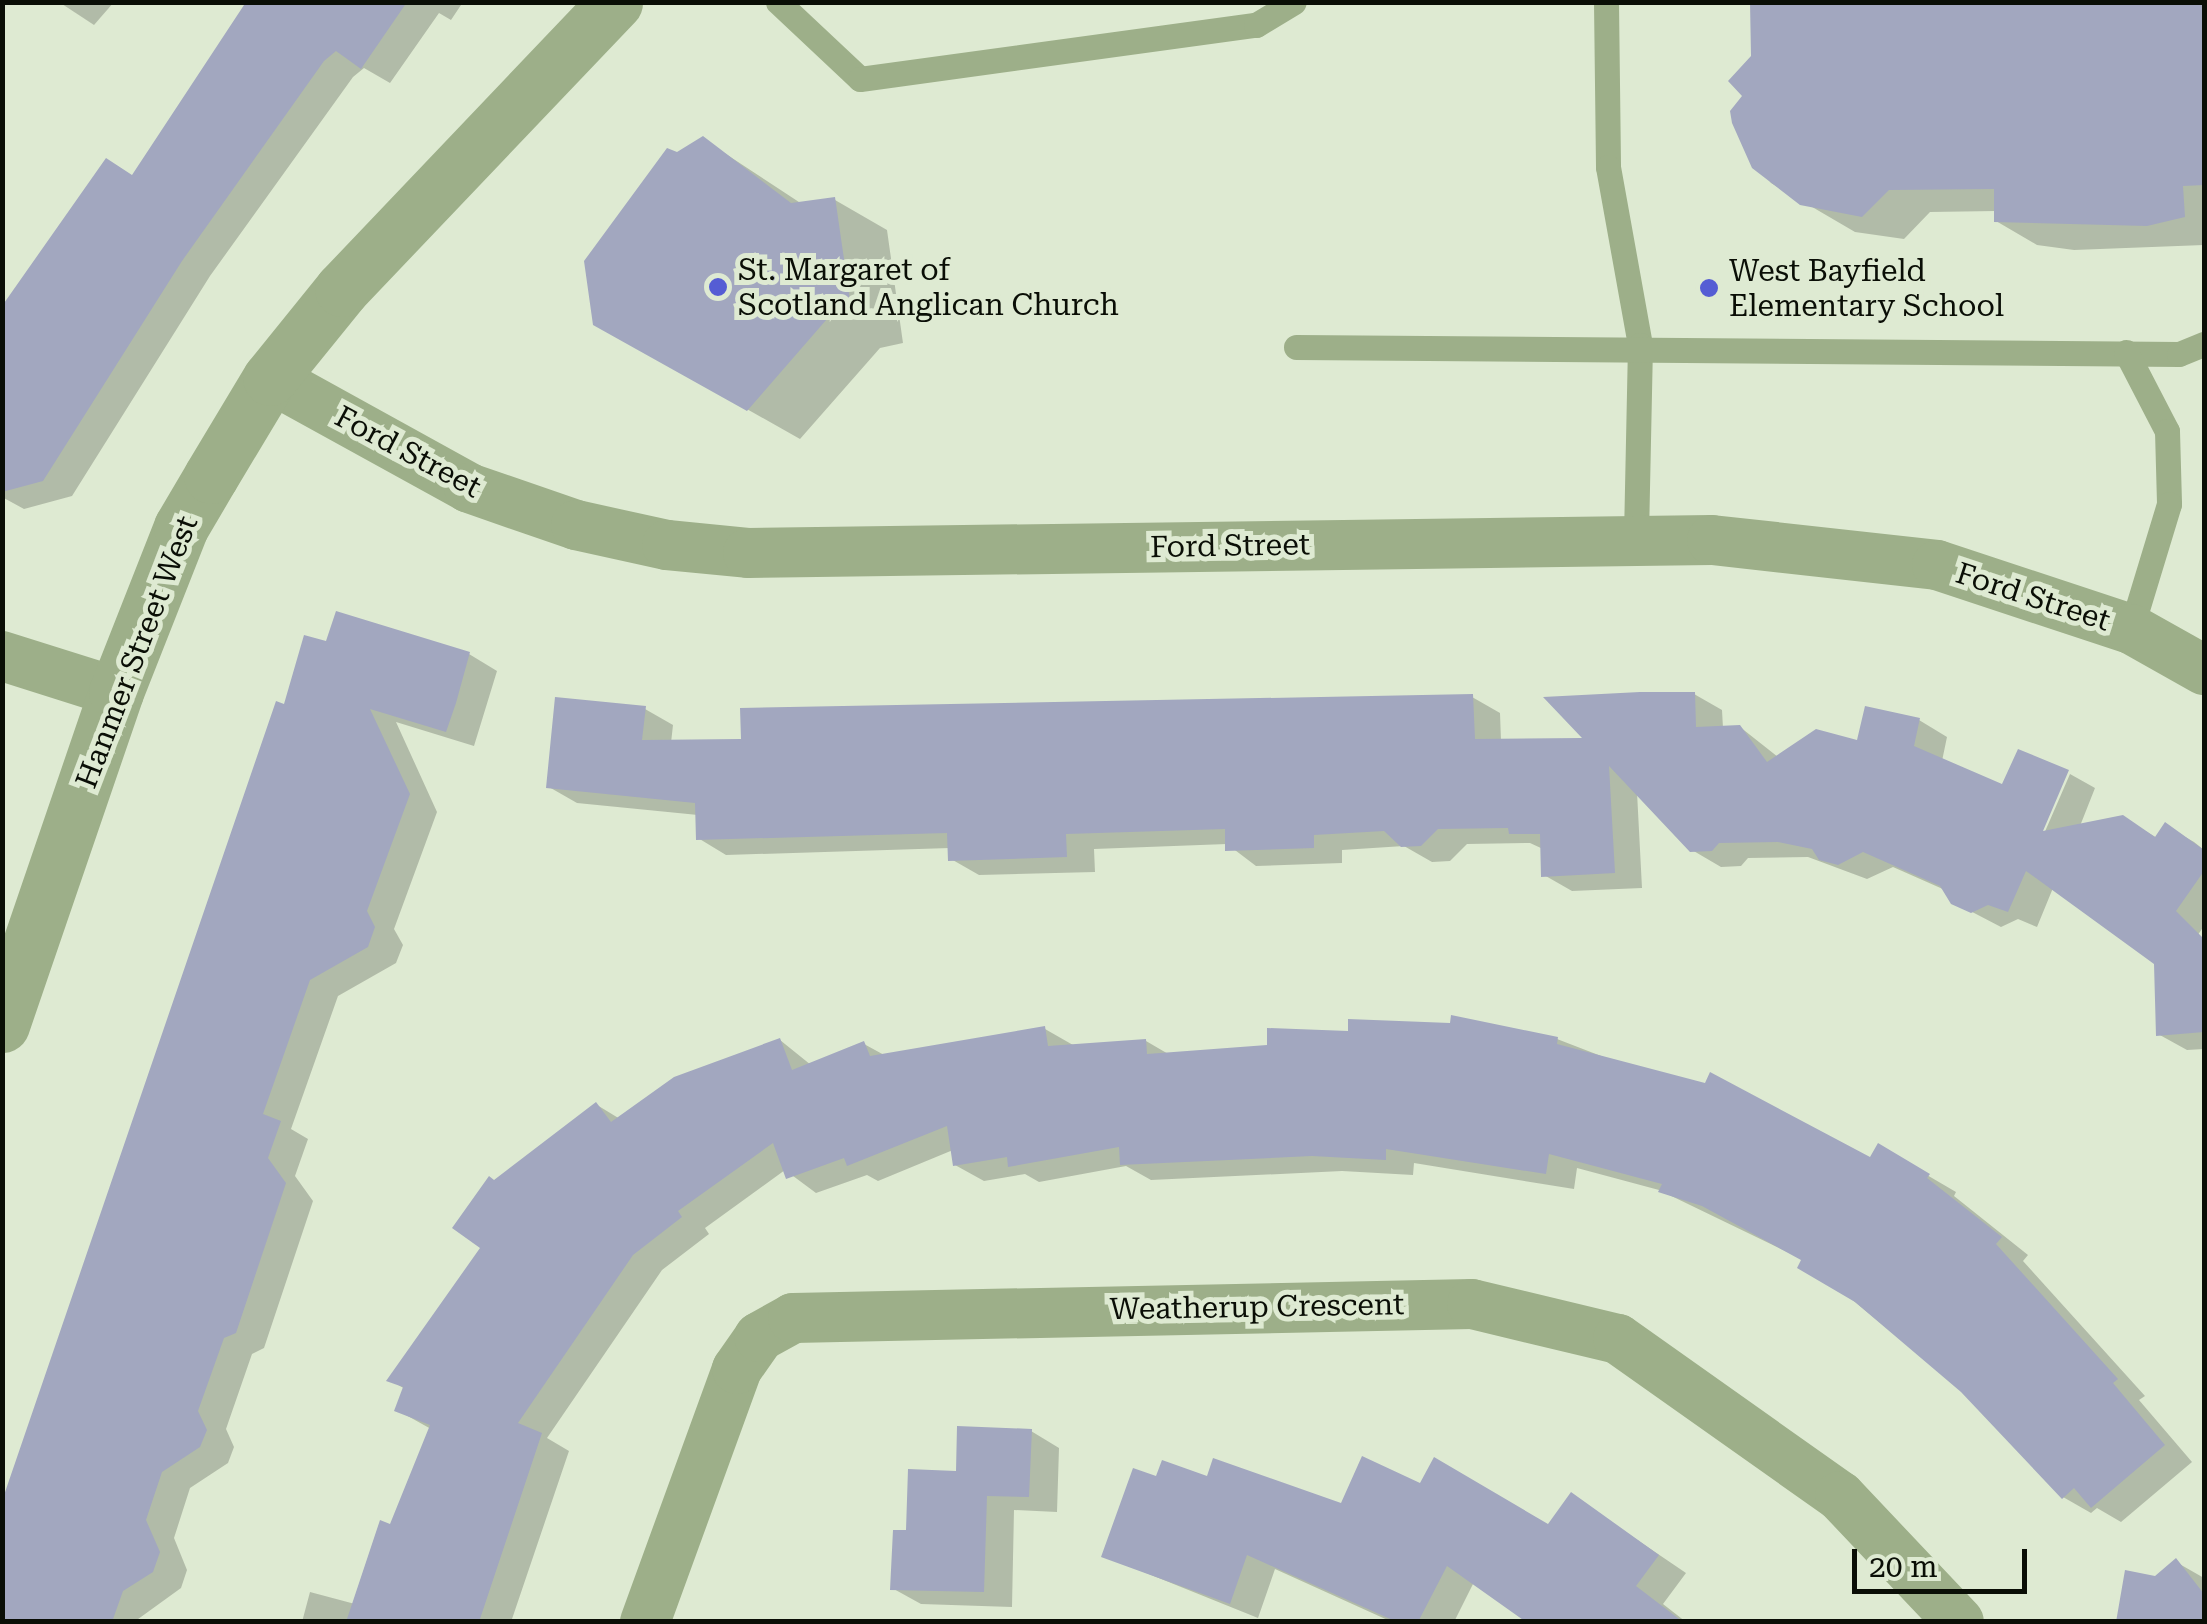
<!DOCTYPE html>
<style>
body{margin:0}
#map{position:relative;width:2207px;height:1624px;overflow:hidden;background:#deead2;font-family:"Roboto Serif",serif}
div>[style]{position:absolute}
.shadow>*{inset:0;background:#0003}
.building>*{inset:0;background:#a2a7bf}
.service>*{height:25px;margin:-12.5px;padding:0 12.5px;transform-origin:12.5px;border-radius:12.5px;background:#9daf89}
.minor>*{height:50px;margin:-25px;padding:0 25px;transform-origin:25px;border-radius:25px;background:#9daf89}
.tertiary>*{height:55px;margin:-27.5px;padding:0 27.5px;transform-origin:27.5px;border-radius:27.5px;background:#9daf89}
.dots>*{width:28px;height:28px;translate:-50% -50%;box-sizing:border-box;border:5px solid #deead2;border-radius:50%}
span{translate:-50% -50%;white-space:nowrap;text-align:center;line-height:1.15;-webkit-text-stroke:10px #deead2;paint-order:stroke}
.poi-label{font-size:30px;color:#0a0e06}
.left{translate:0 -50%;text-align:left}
.street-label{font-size:30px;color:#0a0e06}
.frame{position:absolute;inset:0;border:5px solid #0a0e06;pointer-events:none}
.scale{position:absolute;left:1852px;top:1549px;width:175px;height:45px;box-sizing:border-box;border:5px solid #0a0e06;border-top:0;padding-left:12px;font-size:30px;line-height:35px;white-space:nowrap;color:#0a0e06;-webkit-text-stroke:8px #deead2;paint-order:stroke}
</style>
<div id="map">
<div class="shadow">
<div style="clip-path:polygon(59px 2px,114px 2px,94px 25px)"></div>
<div style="clip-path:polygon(250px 2px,463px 2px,451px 20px,439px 13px,390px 83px,364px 68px,353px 77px,210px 276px,72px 496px,24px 509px,2px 497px,2px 312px,134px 177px)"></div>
<div style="clip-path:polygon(2204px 2px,2204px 245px,2074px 250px,2037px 245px,1996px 221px,1996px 211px,1930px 212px,1904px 239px,1855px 232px,1771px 183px,1742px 145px,2063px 4px)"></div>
<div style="clip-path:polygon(703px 139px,802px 204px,835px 200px,887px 230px,903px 343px,880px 348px,800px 439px,595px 323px,677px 155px)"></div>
<div style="clip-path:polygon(328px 644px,469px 654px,497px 671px,474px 746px,396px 722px,437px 812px,394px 929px,403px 945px,396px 963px,338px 996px,291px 1129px,308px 1139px,295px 1176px,313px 1201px,264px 1348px,252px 1354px,226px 1429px,234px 1447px,228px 1463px,190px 1488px,174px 1538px,187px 1570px,181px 1588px,134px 1622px,2px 1622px,285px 707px)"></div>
<div style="clip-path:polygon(1694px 694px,1722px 710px,1723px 728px,1740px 727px,1778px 757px,1859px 743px,1919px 720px,1947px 737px,1942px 761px,2040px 843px,2070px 774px,2095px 788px,2080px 826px,2122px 817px,2157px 838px,2166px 826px,2194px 842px,2204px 850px,2204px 926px,2193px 942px,2204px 941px,2204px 1049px,2187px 1050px,2158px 1034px,2157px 962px,2053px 888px,2037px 927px,2018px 919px,2001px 927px,1953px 902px,1945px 890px,1893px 867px,1867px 879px,1808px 857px,1748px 858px,1741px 866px,1721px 867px,1692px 850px,1637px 792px,1642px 888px,1572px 891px,1544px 875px,1543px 849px,1530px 843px,1467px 844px,1450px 861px,1432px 862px,1404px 846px,1342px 850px,1342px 863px,1256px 866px,1227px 844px,1094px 849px,1095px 872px,979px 875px,951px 859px,950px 848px,726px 855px,698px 838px,698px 815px,577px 803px,549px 787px,645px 709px,673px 725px,671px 743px,743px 742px,1472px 697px,1500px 713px,1501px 741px,1588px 741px)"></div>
<div style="clip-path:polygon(1045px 1029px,1073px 1045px,1146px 1041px,1170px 1055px,1557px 1039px,1871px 1160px,1879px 1147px,1956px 1192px,1954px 1196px,2028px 1255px,2023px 1261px,2145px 1396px,2139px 1400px,2192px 1462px,2121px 1522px,2097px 1508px,2091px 1513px,2063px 1497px,1963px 1391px,1804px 1260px,1659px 1190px,1577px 1168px,1574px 1189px,1414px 1163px,1413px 1175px,1342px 1171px,1151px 1180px,1126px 1166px,1039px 1182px,1025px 1174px,984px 1181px,955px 1165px,953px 1150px,878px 1181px,867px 1175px,816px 1193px,785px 1170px,705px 1228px,709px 1234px,662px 1270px,547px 1438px,569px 1451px,511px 1622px,302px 1622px,310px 1592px,355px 1604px,392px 1527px,431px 1429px,397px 1410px,405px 1389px,390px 1380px,484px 1247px,495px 1183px,597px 1105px,620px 1119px,780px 1040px,811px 1065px,864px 1044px,886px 1056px)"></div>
<div style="clip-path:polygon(1031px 1431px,1059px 1448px,1057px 1512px,1014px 1510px,1012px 1607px,921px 1604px,892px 1588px,909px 1533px,958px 1474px)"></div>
<div style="clip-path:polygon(1208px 1479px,1342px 1506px,1421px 1486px,1548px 1527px,1571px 1495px,1686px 1573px,1663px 1604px,1686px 1622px,1530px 1622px,1474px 1582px,1454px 1622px,1392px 1622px,1275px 1569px,1258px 1618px,1104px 1556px,1157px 1480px)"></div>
<div style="clip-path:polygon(2176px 1562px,2204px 1578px,2204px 1622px,2118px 1622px)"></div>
</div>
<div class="building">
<div style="clip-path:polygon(246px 2px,407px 2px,361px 69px,336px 51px,324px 61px,182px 261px,43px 481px,2px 492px,2px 306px,106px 158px,132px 175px)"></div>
<div style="clip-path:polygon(1750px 2px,2204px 2px,2204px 185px,2183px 186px,2185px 217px,2147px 226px,1994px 222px,1994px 189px,1889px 190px,1862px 217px,1800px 205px,1752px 168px,1732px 123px,1730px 111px,1742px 96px,1728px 81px,1751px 56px)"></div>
<div style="clip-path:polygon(703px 136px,791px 203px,835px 197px,852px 314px,827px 319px,747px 411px,593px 325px,584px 261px,667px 148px,677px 152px)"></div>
<div style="clip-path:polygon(336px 611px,470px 652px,456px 703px,446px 732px,370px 709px,410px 794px,367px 911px,375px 927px,368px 947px,310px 980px,263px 1114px,281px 1121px,268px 1158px,286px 1183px,236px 1333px,224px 1338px,198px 1411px,207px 1430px,200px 1447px,162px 1472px,146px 1520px,160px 1552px,153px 1572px,123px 1591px,112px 1622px,2px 1622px,2px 1501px,276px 701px,284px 704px,304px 635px,326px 641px)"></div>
<div style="clip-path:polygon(1640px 692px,1695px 692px,1696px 727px,1740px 725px,1767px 762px,1816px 729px,1857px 740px,1865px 706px,1920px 718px,1914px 746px,2002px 784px,2018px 749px,2069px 770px,2043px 831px,2123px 815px,2155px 837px,2165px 822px,2204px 850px,2204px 871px,2176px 911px,2204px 939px,2204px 1032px,2156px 1036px,2154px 964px,2026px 871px,2008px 912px,1988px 905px,1971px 913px,1951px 904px,1940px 886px,1863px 852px,1838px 865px,1819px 860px,1812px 849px,1778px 842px,1719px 843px,1712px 851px,1690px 852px,1609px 766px,1615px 873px,1541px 877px,1540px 834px,1509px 834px,1508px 828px,1438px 829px,1421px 846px,1401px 847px,1384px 831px,1314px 835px,1314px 848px,1225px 851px,1225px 829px,1066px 834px,1067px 857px,948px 861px,947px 833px,696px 840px,695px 803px,546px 788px,555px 697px,646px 706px,642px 740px,741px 739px,740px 708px,1473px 694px,1475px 739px,1582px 738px,1543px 697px)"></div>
<div style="clip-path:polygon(1451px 1015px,1558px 1037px,1557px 1044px,1705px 1083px,1710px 1072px,1870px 1157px,1878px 1143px,1930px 1174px,1927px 1178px,2002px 1237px,1996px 1244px,2118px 1379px,2113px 1383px,2165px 1445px,2091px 1508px,2074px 1488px,2062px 1499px,1961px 1392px,1855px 1302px,1797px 1268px,1801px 1260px,1702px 1206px,1658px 1192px,1662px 1184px,1549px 1154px,1546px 1174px,1386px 1149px,1386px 1160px,1312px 1156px,1120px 1165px,1119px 1147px,1008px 1167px,1007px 1157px,953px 1166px,947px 1126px,847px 1166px,844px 1158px,786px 1179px,773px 1143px,678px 1211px,682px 1217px,633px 1255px,518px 1423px,542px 1433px,479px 1622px,346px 1622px,380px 1520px,390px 1524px,430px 1425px,394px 1411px,403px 1387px,386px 1381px,480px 1248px,452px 1228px,489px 1176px,494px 1180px,596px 1102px,611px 1122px,674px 1077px,780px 1038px,792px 1070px,864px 1041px,870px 1056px,1045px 1026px,1048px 1046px,1146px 1039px,1147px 1054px,1267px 1045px,1267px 1028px,1348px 1031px,1348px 1019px,1450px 1023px)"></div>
<div style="clip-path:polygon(957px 1426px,1032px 1429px,1029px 1497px,987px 1496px,984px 1592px,890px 1590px,893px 1530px,906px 1530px,908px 1469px,956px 1471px)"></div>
<div style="clip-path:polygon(1362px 1456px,1420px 1483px,1434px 1457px,1548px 1524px,1571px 1492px,1659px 1555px,1636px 1586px,1683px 1622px,1526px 1622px,1447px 1566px,1418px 1622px,1397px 1622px,1247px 1555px,1230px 1604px,1101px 1557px,1133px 1468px,1156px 1476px,1162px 1460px,1207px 1476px,1213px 1458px,1341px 1503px)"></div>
<div style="clip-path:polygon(2176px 1558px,2204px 1594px,2204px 1622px,2116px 1622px,2125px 1570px,2155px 1576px)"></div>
</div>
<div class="service">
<div style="left:778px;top:2px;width:112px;rotate:43.2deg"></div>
<div style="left:860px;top:79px;width:400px;rotate:-7.8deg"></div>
<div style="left:1256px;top:25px;width:44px;rotate:-31.2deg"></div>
<div style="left:1606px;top:2px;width:165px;rotate:89.3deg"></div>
<div style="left:1608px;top:167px;width:181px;rotate:79.8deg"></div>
<div style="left:1640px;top:345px;width:197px;rotate:91.2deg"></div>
<div style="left:1296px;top:347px;width:883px;rotate:0.45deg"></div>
<div style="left:2179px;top:354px;width:27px;rotate:-22deg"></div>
<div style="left:2126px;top:352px;width:89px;rotate:62.6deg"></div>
<div style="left:2167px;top:431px;width:73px;rotate:88.4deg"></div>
<div style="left:2169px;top:504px;width:131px;rotate:106.9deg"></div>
</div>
<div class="minor">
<div style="left:270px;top:378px;width:227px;rotate:28.9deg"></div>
<div style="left:469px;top:488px;width:113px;rotate:19.1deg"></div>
<div style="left:576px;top:525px;width:93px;rotate:12.4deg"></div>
<div style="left:667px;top:545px;width:81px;rotate:5.6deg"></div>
<div style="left:748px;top:553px;width:964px;rotate:-0.77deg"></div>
<div style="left:1712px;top:540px;width:226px;rotate:6.3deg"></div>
<div style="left:1937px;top:565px;width:204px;rotate:18.3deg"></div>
<div style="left:2131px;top:629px;width:84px;rotate:29.3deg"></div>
<div style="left:2px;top:656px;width:120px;rotate:17.5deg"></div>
<div style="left:645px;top:1622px;width:269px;rotate:-70deg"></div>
<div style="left:737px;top:1369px;width:39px;rotate:-55deg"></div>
<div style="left:759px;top:1337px;width:39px;rotate:-29deg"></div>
<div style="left:793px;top:1318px;width:679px;rotate:-1.18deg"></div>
<div style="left:1472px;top:1304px;width:150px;rotate:13.5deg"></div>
<div style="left:1618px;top:1339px;width:272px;rotate:35.3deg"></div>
<div style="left:1840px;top:1496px;width:173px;rotate:46.6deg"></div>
</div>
<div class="tertiary">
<div style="left:2px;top:1025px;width:352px;rotate:-71.1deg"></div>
<div style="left:116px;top:692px;width:177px;rotate:-68.5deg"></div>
<div style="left:181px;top:527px;width:59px;rotate:-59.5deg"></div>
<div style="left:211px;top:476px;width:114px;rotate:-59deg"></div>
<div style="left:270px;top:378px;width:114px;rotate:-51deg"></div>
<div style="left:342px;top:289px;width:396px;rotate:-46.4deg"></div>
</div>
<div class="dots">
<div style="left:718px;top:287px;background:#555dd4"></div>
<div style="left:1709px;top:288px;background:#555dd4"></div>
</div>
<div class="poi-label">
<span class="left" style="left:738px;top:287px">St. Margaret of<br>Scotland Anglican Church</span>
<span class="left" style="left:1729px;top:288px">West Bayfield<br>Elementary School</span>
</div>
<div class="street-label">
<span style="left:408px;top:452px;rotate:28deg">Ford Street</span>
<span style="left:1230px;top:546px;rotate:-1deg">Ford Street</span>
<span style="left:2033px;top:597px;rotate:18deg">Ford Street</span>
<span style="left:137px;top:652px;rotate:-69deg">Hanmer Street West</span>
<span style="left:1257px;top:1307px;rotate:-1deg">Weatherup Crescent</span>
</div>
<div class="frame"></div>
<div class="scale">20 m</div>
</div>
